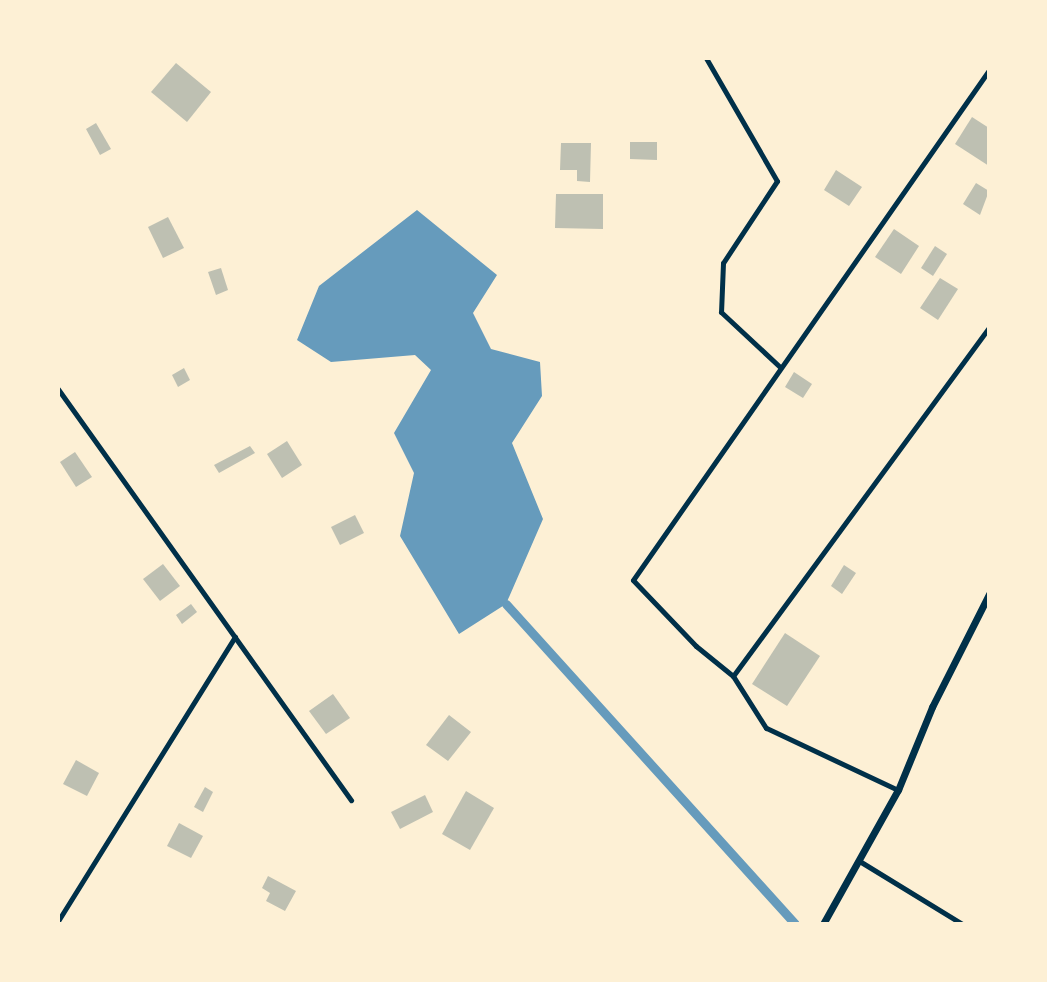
<!DOCTYPE html>
<style>
body{margin:0}
#map{position:relative;width:1047px;height:982px;overflow:hidden;background:#fdf0d5;font-family:"PT Sans",sans-serif}
div>[style]{position:absolute}
.water>*{inset:0;background:#669bbc}
.stream>*{height:9px;margin:-4.5px;padding:0 4.5px;transform-origin:4.5px;border-radius:4.5px;background:#669bbc}
.building>*{inset:0;background:#bec0b2}
.service>*{height:5px;margin:-2.5px;padding:0 2.5px;transform-origin:2.5px;border-radius:2.5px;background:#003049}
.minor>*{height:7px;margin:-3.5px;padding:0 3.5px;transform-origin:3.5px;border-radius:3.5px;background:#003049}
span{translate:-50% -50%;white-space:nowrap;text-align:center;line-height:1.15;-webkit-text-stroke:7px #fdf0d5;paint-order:stroke}
.frame{position:absolute;inset:0;border:60px solid #fdf0d5;pointer-events:none}
</style>
<div id="map">
<div class="water">
<div style="clip-path:polygon(417px 210px,497px 275px,473px 313px,491px 349px,540px 362px,542px 396px,512px 443px,543px 519px,506px 604px,459px 634px,400px 536px,414px 473px,394px 433px,431px 370px,415px 355px,331px 362px,297px 340px,319px 286px)"></div>
</div>
<div class="stream">
<div style="left:506px;top:604px;width:431px;rotate:47.9deg"></div>
</div>
<div class="building">
<div style="clip-path:polygon(176px 63px,211px 92px,187px 122px,151px 92px)"></div>
<div style="clip-path:polygon(972px 117px,989px 128px,989px 166px,955px 144px)"></div>
<div style="clip-path:polygon(96px 123px,111px 149px,100px 155px,86px 129px)"></div>
<div style="clip-path:polygon(630px 142px,657px 142px,657px 160px,630px 159px)"></div>
<div style="clip-path:polygon(561px 143px,591px 143px,590px 182px,577px 181px,577px 170px,560px 170px)"></div>
<div style="clip-path:polygon(836px 170px,862px 187px,849px 206px,824px 190px)"></div>
<div style="clip-path:polygon(976px 183px,989px 191px,980px 215px,963px 204px)"></div>
<div style="clip-path:polygon(556px 194px,603px 194px,603px 229px,555px 228px)"></div>
<div style="clip-path:polygon(168px 217px,184px 248px,163px 258px,148px 227px)"></div>
<div style="clip-path:polygon(894px 229px,919px 246px,901px 274px,875px 257px)"></div>
<div style="clip-path:polygon(935px 246px,947px 254px,933px 276px,921px 268px)"></div>
<div style="clip-path:polygon(221px 268px,228px 290px,216px 295px,208px 272px)"></div>
<div style="clip-path:polygon(940px 278px,958px 289px,938px 320px,920px 308px)"></div>
<div style="clip-path:polygon(184px 368px,190px 380px,178px 387px,172px 375px)"></div>
<div style="clip-path:polygon(794px 372px,812px 384px,803px 398px,785px 387px)"></div>
<div style="clip-path:polygon(287px 441px,302px 465px,282px 478px,267px 454px)"></div>
<div style="clip-path:polygon(250px 446px,255px 453px,219px 473px,214px 465px)"></div>
<div style="clip-path:polygon(75px 452px,92px 477px,76px 487px,60px 462px)"></div>
<div style="clip-path:polygon(355px 515px,364px 533px,340px 545px,331px 527px)"></div>
<div style="clip-path:polygon(163px 564px,180px 586px,160px 601px,143px 579px)"></div>
<div style="clip-path:polygon(844px 565px,856px 573px,842px 594px,831px 586px)"></div>
<div style="clip-path:polygon(191px 604px,197px 612px,182px 624px,176px 615px)"></div>
<div style="clip-path:polygon(785px 633px,820px 656px,787px 706px,752px 684px)"></div>
<div style="clip-path:polygon(333px 694px,350px 718px,326px 734px,309px 711px)"></div>
<div style="clip-path:polygon(449px 715px,471px 732px,448px 761px,426px 745px)"></div>
<div style="clip-path:polygon(76px 760px,99px 773px,87px 796px,63px 784px)"></div>
<div style="clip-path:polygon(205px 787px,213px 792px,203px 812px,194px 807px)"></div>
<div style="clip-path:polygon(466px 791px,494px 808px,470px 850px,442px 834px)"></div>
<div style="clip-path:polygon(425px 795px,433px 812px,400px 829px,391px 812px)"></div>
<div style="clip-path:polygon(179px 823px,203px 836px,191px 858px,167px 846px)"></div>
<div style="clip-path:polygon(268px 876px,296px 891px,285px 911px,266px 901px,270px 893px,262px 888px)"></div>
</div>
<div class="service">
<div style="left:706px;top:58px;width:142px;rotate:60deg"></div>
<div style="left:777px;top:181px;width:98px;rotate:123.4deg"></div>
<div style="left:723px;top:263px;width:49px;rotate:92.3deg"></div>
<div style="left:721px;top:312px;width:81px;rotate:43deg"></div>
<div style="left:58px;top:389px;width:505px;rotate:54.52deg"></div>
<div style="left:733px;top:676px;width:432px;rotate:-53.7deg"></div>
<div style="left:898px;top:790px;width:146px;rotate:-154.8deg"></div>
<div style="left:766px;top:728px;width:62px;rotate:-122.4deg"></div>
<div style="left:733px;top:676px;width:48px;rotate:-141deg"></div>
<div style="left:696px;top:646px;width:91px;rotate:-133.7deg"></div>
<div style="left:633px;top:580px;width:622px;rotate:-55.08deg"></div>
<div style="left:861px;top:862px;width:119px;rotate:31.5deg"></div>
<div style="left:58px;top:921px;width:335px;rotate:-58.1deg"></div>
</div>
<div class="minor">
<div style="left:823px;top:924px;width:154px;rotate:-60.8deg"></div>
<div style="left:898px;top:790px;width:90px;rotate:-67.7deg"></div>
<div style="left:932px;top:707px;width:127px;rotate:-63.2deg"></div>
</div>
<div class="frame"></div>
</div>
